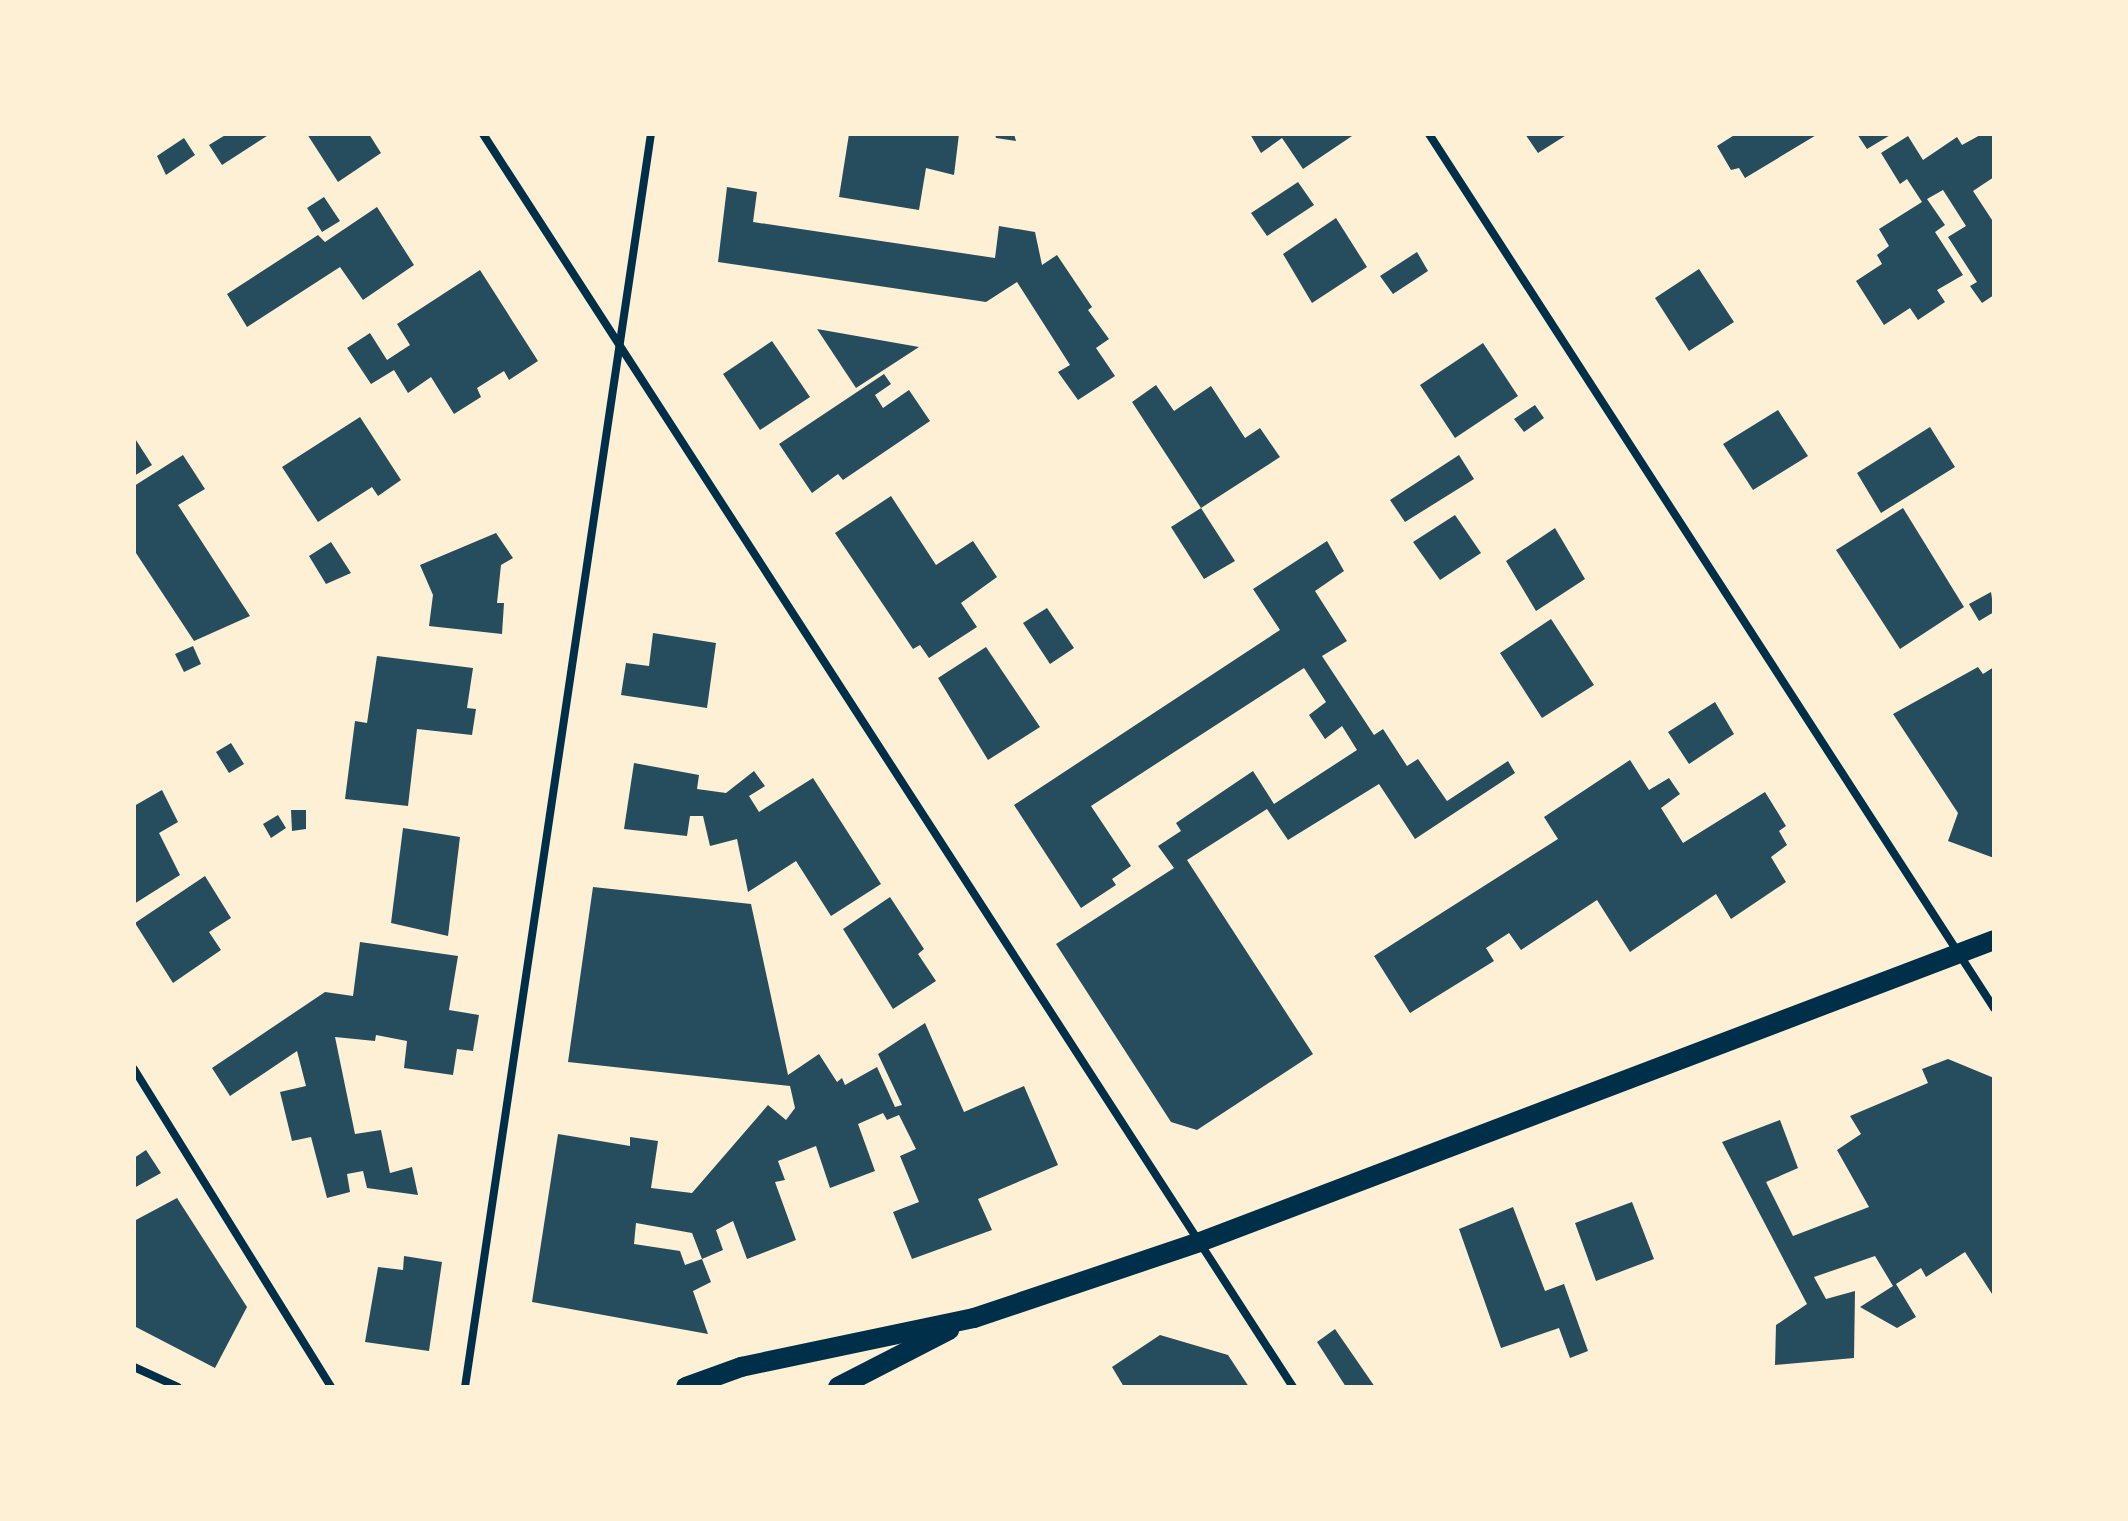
<!DOCTYPE html>
<style>
body{margin:0}
#map{position:relative;width:2128px;height:1521px;overflow:hidden;background:#fdf0d5;font-family:Overpass,sans-serif}
div>[style]{position:absolute}
.building>*{inset:0;background:#264d5e}
.minor>*{height:8px;margin:-4px;padding:0 4px;transform-origin:4px;border-radius:4px;background:#003049}
.primary>*{height:20px;margin:-10px;padding:0 10px;transform-origin:10px;border-radius:10px;background:#003049}
span{translate:-50% -50%;white-space:nowrap;text-align:center;line-height:1.15;-webkit-text-stroke:8px #fdf0d5;paint-order:stroke}
.frame{position:absolute;inset:0;border:136px solid #fdf0d5;pointer-events:none}
</style>
<div id="map">
<div class="building">
<div style="clip-path:polygon(227px 134px,270px 134px,222px 165px,209px 145px)"></div>
<div style="clip-path:polygon(307px 134px,369px 134px,381px 153px,338px 182px)"></div>
<div style="clip-path:polygon(849px 134px,959px 134px,954px 175px,926px 168px,919px 210px,839px 197px)"></div>
<div style="clip-path:polygon(995px 134px,1014px 134px,1016px 141px,996px 138px)"></div>
<div style="clip-path:polygon(1250px 134px,1355px 134px,1303px 169px,1282px 138px,1261px 153px)"></div>
<div style="clip-path:polygon(1525px 134px,1568px 134px,1538px 153px)"></div>
<div style="clip-path:polygon(1736px 134px,1818px 134px,1745px 178px,1739px 168px,1731px 170px,1717px 146px)"></div>
<div style="clip-path:polygon(1857px 134px,1892px 134px,1867px 149px)"></div>
<div style="clip-path:polygon(1982px 134px,1994px 134px,1994px 177px,1973px 191px,1994px 223px,1994px 295px,1982px 303px,1970px 286px,1977px 282px,1948px 237px,1966px 226px,1943px 190px,1927px 199px,1945px 225px,1935px 232px,1963px 275px,1937px 290px,1945px 302px,1918px 320px,1910px 308px,1884px 325px,1856px 281px,1882px 264px,1877px 255px,1889px 246px,1879px 229px,1922px 202px,1907px 179px,1900px 184px,1881px 153px,1908px 136px,1923px 160px,1957px 137px,1962px 145px)"></div>
<div style="clip-path:polygon(184px 138px,195px 155px,166px 175px,157px 156px)"></div>
<div style="clip-path:polygon(1298px 182px,1314px 205px,1267px 236px,1251px 213px)"></div>
<div style="clip-path:polygon(727px 187px,757px 192px,753px 222px,995px 258px,999px 226px,1035px 232px,1042px 265px,1057px 255px,1092px 307px,1088px 310px,1109px 339px,1096px 348px,1115px 376px,1078px 400px,1058px 372px,1070px 365px,1017px 282px,986px 302px,718px 262px)"></div>
<div style="clip-path:polygon(324px 197px,340px 221px,322px 232px,307px 208px)"></div>
<div style="clip-path:polygon(377px 207px,414px 265px,363px 300px,340px 267px,247px 327px,227px 294px,318px 235px,325px 242px)"></div>
<div style="clip-path:polygon(1336px 218px,1367px 267px,1312px 303px,1283px 254px)"></div>
<div style="clip-path:polygon(1417px 252px,1428px 271px,1393px 294px,1380px 276px)"></div>
<div style="clip-path:polygon(1699px 269px,1734px 322px,1689px 351px,1655px 298px)"></div>
<div style="clip-path:polygon(480px 270px,538px 361px,509px 380px,504px 371px,477px 388px,481px 397px,454px 414px,431px 377px,408px 393px,394px 370px,371px 384px,347px 348px,370px 333px,387px 360px,410px 345px,397px 324px)"></div>
<div style="clip-path:polygon(817px 329px,919px 347px,856px 388px)"></div>
<div style="clip-path:polygon(772px 341px,810px 397px,760px 430px,723px 374px)"></div>
<div style="clip-path:polygon(1483px 343px,1518px 396px,1455px 438px,1420px 385px)"></div>
<div style="clip-path:polygon(884px 374px,891px 384px,875px 395px,883px 408px,909px 390px,930px 421px,843px 480px,838px 474px,812px 493px,779px 444px)"></div>
<div style="clip-path:polygon(1156px 385px,1174px 411px,1211px 386px,1245px 438px,1260px 428px,1280px 457px,1201px 508px,1132px 402px)"></div>
<div style="clip-path:polygon(1535px 405px,1544px 418px,1524px 432px,1514px 419px)"></div>
<div style="clip-path:polygon(1778px 410px,1808px 456px,1753px 490px,1723px 444px)"></div>
<div style="clip-path:polygon(360px 417px,401px 480px,378px 496px,372px 487px,318px 522px,282px 467px)"></div>
<div style="clip-path:polygon(1930px 427px,1955px 467px,1881px 513px,1857px 473px)"></div>
<div style="clip-path:polygon(134px 437px,152px 465px,134px 476px)"></div>
<div style="clip-path:polygon(183px 455px,205px 489px,178px 505px,250px 616px,194px 641px,134px 550px,134px 486px)"></div>
<div style="clip-path:polygon(1459px 455px,1474px 479px,1405px 522px,1390px 500px)"></div>
<div style="clip-path:polygon(891px 496px,936px 565px,973px 541px,997px 577px,961px 603px,977px 627px,929px 658px,920px 645px,913px 649px,835px 533px)"></div>
<div style="clip-path:polygon(1201px 508px,1235px 561px,1204px 579px,1171px 527px)"></div>
<div style="clip-path:polygon(1903px 508px,1964px 607px,1900px 649px,1836px 550px)"></div>
<div style="clip-path:polygon(1455px 515px,1481px 553px,1440px 580px,1413px 542px)"></div>
<div style="clip-path:polygon(1555px 528px,1585px 579px,1536px 611px,1506px 561px)"></div>
<div style="clip-path:polygon(496px 533px,513px 558px,501px 565px,497px 603px,504px 603px,502px 634px,429px 626px,433px 595px,420px 565px)"></div>
<div style="clip-path:polygon(1327px 541px,1344px 571px,1315px 591px,1347px 641px,1322px 656px,1374px 735px,1383px 729px,1407px 766px,1418px 759px,1447px 801px,1508px 761px,1515px 773px,1415px 839px,1379px 784px,1288px 840px,1267px 809px,1187px 860px,1313px 1054px,1197px 1130px,1171px 1122px,1056px 944px,1174px 868px,1158px 846px,1181px 831px,1176px 823px,1253px 771px,1274px 804px,1357px 750px,1342px 726px,1325px 739px,1309px 715px,1326px 702px,1304px 668px,1091px 806px,1131px 866px,1112px 879px,1116px 885px,1081px 908px,1014px 805px,1280px 630px,1253px 589px)"></div>
<div style="clip-path:polygon(331px 542px,351px 573px,326px 584px,309px 556px)"></div>
<div style="clip-path:polygon(1991px 592px,1994px 612px,1979px 621px,1969px 604px)"></div>
<div style="clip-path:polygon(1047px 608px,1074px 648px,1050px 664px,1023px 623px)"></div>
<div style="clip-path:polygon(1551px 619px,1594px 685px,1542px 718px,1500px 653px)"></div>
<div style="clip-path:polygon(653px 633px,716px 643px,707px 708px,621px 695px,626px 663px,649px 666px)"></div>
<div style="clip-path:polygon(193px 646px,201px 664px,184px 672px,175px 654px)"></div>
<div style="clip-path:polygon(986px 647px,1040px 727px,988px 760px,938px 678px)"></div>
<div style="clip-path:polygon(377px 656px,473px 668px,467px 708px,476px 709px,472px 735px,417px 729px,408px 806px,345px 799px,355px 721px,367px 723px)"></div>
<div style="clip-path:polygon(1978px 667px,1983px 674px,1994px 667px,1994px 858px,1948px 841px,1958px 813px,1893px 714px)"></div>
<div style="clip-path:polygon(1715px 702px,1734px 734px,1689px 764px,1668px 732px)"></div>
<div style="clip-path:polygon(231px 743px,244px 764px,229px 773px,216px 752px)"></div>
<div style="clip-path:polygon(1630px 760px,1649px 790px,1669px 778px,1680px 794px,1661px 808px,1683px 843px,1765px 792px,1786px 826px,1779px 831px,1787px 845px,1771px 857px,1786px 882px,1731px 919px,1716px 894px,1630px 952px,1597px 900px,1521px 950px,1509px 933px,1486px 948px,1494px 961px,1410px 1013px,1374px 956px,1558px 839px,1544px 817px)"></div>
<div style="clip-path:polygon(634px 763px,699px 775px,697px 789px,726px 793px,754px 771px,765px 786px,749px 796px,759px 812px,813px 778px,881px 884px,831px 916px,796px 861px,748px 892px,737px 839px,710px 846px,703px 816px,690px 816px,687px 836px,624px 829px)"></div>
<div style="clip-path:polygon(162px 790px,178px 822px,159px 833px,180px 875px,134px 904px,134px 806px)"></div>
<div style="clip-path:polygon(291px 810px,306px 810px,306px 829px,292px 831px)"></div>
<div style="clip-path:polygon(278px 815px,286px 828px,271px 838px,263px 824px)"></div>
<div style="clip-path:polygon(403px 828px,460px 837px,448px 936px,391px 923px)"></div>
<div style="clip-path:polygon(205px 876px,231px 918px,209px 932px,221px 950px,173px 983px,135px 923px)"></div>
<div style="clip-path:polygon(evenodd,593px 887px,751px 904px,788px 1075px,819px 1054px,837px 1082px,842px 1078px,845px 1085px,877px 1067px,895px 1107px,902px 1105px,878px 1054px,925px 1023px,964px 1112px,1024px 1086px,1058px 1165px,978px 1199px,992px 1230px,912px 1259px,893px 1212px,919px 1202px,900px 1156px,916px 1149px,899px 1115px,887px 1120px,883px 1113px,858px 1124px,875px 1171px,830px 1188px,816px 1146px,778px 1161px,785px 1180px,775px 1182px,796px 1240px,747px 1259px,733px 1221px,716px 1230px,723px 1250px,702px 1259px,711px 1282px,693px 1291px,708px 1334px,532px 1302px,558px 1134px,630px 1146px,630px 1137px,658px 1141px,651px 1188px,692px 1193px,768px 1105px,786px 1120px,795px 1108px,790px 1086px,568px 1062px,593px 887px,636px 1223px,692px 1233px,702px 1259px,685px 1265px,680px 1251px,634px 1244px,636px 1223px)"></div>
<div style="clip-path:polygon(890px 897px,924px 949px,918px 954px,936px 981px,893px 1009px,843px 929px)"></div>
<div style="clip-path:polygon(360px 942px,458px 956px,449px 1010px,479px 1015px,473px 1051px,457px 1049px,453px 1075px,404px 1068px,407px 1041px,376px 1035px,375px 1041px,335px 1037px,355px 1134px,381px 1130px,390px 1173px,412px 1167px,418px 1195px,367px 1188px,363px 1171px,347px 1174px,350px 1192px,327px 1198px,311px 1137px,292px 1141px,280px 1092px,306px 1086px,297px 1051px,230px 1096px,212px 1068px,325px 992px,353px 996px)"></div>
<div style="clip-path:polygon(1948px 1059px,1994px 1078px,1994px 1297px,1965px 1252px,1926px 1277px,1921px 1268px,1896px 1284px,1916px 1317px,1897px 1328px,1860px 1307px,1893px 1286px,1875px 1256px,1814px 1277px,1826px 1299px,1855px 1291px,1854px 1358px,1775px 1365px,1776px 1325px,1807px 1304px,1722px 1142px,1780px 1120px,1798px 1168px,1766px 1182px,1793px 1236px,1869px 1207px,1837px 1150px,1861px 1134px,1850px 1116px,1928px 1083px,1922px 1069px)"></div>
<div style="clip-path:polygon(146px 1150px,161px 1173px,134px 1188px,134px 1158px)"></div>
<div style="clip-path:polygon(177px 1198px,247px 1307px,215px 1368px,134px 1326px,134px 1221px)"></div>
<div style="clip-path:polygon(1632px 1202px,1654px 1259px,1596px 1281px,1575px 1223px)"></div>
<div style="clip-path:polygon(1513px 1207px,1545px 1291px,1564px 1284px,1588px 1351px,1570px 1358px,1559px 1328px,1501px 1348px,1459px 1229px)"></div>
<div style="clip-path:polygon(404px 1256px,442px 1262px,429px 1351px,365px 1342px,378px 1267px,403px 1270px)"></div>
<div style="clip-path:polygon(1335px 1329px,1375px 1387px,1346px 1387px,1317px 1342px)"></div>
<div style="clip-path:polygon(1160px 1335px,1228px 1355px,1249px 1387px,1124px 1387px,1112px 1367px)"></div>
</div>
<div class="minor">
<div style="left:483px;top:134px;width:1492px;rotate:57.12deg"></div>
<div style="left:1429px;top:134px;width:1041px;rotate:57.12deg"></div>
<div style="left:134px;top:1069px;width:374px;rotate:58.2deg"></div>
<div style="left:134px;top:1367px;width:48px;rotate:24.4deg"></div>
<div style="left:465px;top:1387px;width:1267px;rotate:-81.56deg"></div>
</div>
<div class="primary">
<div style="left:686px;top:1387px;width:59px;rotate:-20deg"></div>
<div style="left:741px;top:1367px;width:238px;rotate:-11.9deg"></div>
<div style="left:974px;top:1318px;width:238px;rotate:-18.6deg"></div>
<div style="left:1200px;top:1242px;width:849px;rotate:-20.82deg"></div>
<div style="left:838px;top:1387px;width:125px;rotate:-27.2deg"></div>
</div>
<div class="frame"></div>
</div>
